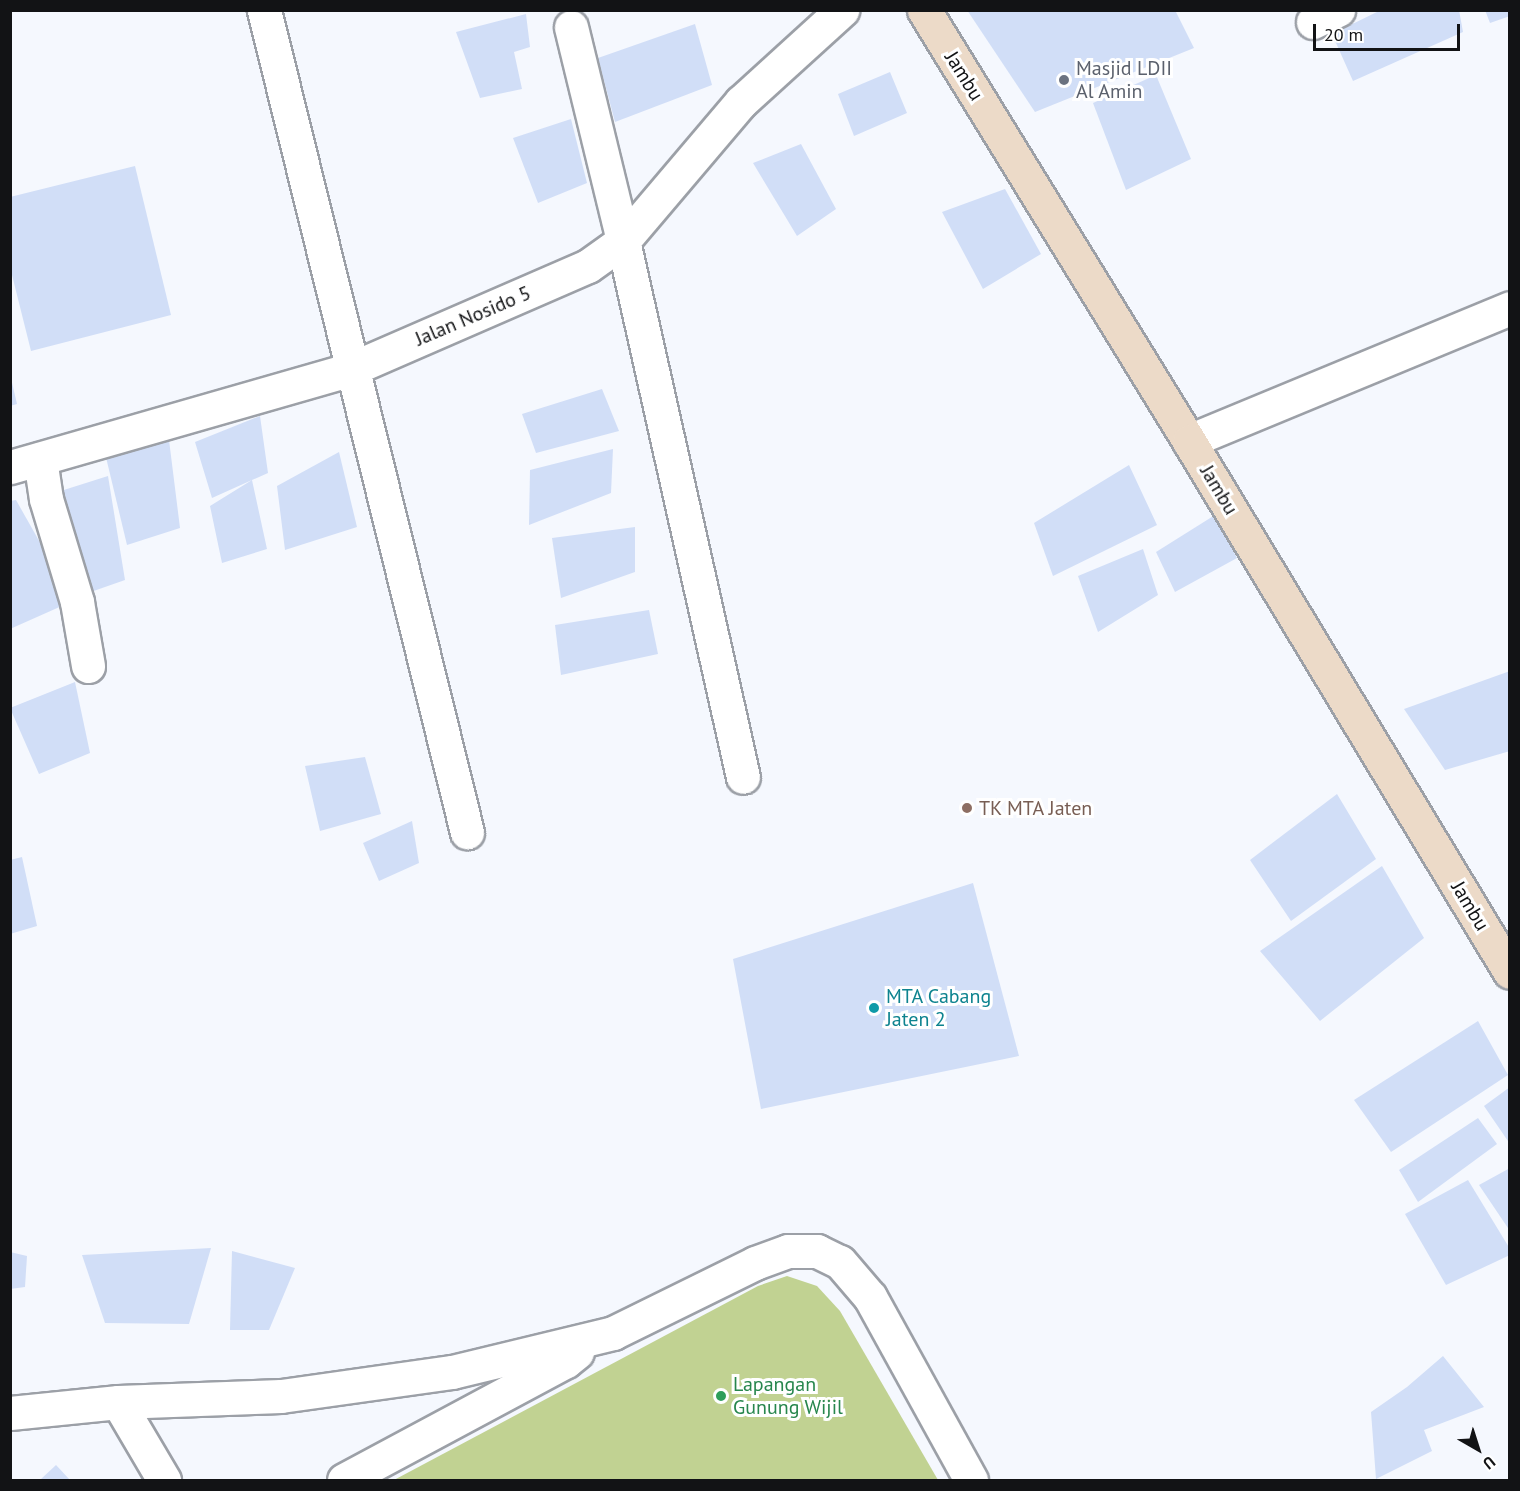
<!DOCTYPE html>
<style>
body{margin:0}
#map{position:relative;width:1520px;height:1491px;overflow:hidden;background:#f5f8fe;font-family:"PT Sans",sans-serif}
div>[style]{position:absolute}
.green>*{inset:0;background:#c1d292}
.building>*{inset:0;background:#d1def7}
.roads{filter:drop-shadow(2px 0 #9ca0a7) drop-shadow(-2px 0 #9ca0a7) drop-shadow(0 2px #9ca0a7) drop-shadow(0 -2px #9ca0a7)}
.street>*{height:33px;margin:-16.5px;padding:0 16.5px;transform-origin:16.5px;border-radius:16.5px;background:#fff}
.secondary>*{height:33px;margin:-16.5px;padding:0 16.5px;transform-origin:16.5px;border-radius:16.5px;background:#ecdac8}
.dots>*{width:16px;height:16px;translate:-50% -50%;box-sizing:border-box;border:3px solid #fff;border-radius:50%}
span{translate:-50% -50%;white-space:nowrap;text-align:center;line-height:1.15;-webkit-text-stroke:6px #fff;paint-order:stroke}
.worship-label{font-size:20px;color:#5b616d}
.left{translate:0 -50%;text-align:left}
.street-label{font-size:20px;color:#121315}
.education-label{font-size:20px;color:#785e54}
.culture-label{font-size:20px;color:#0d838f}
.leisure-label{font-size:20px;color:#27864d}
.frame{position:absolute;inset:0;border:12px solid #121315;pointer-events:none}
.north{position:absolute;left:1448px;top:1419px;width:60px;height:60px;-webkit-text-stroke:4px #fff;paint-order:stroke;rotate:141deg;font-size:16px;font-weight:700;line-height:24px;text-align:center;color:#121315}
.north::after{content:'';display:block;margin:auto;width:21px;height:27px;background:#121315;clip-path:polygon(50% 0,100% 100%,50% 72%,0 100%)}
.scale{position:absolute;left:1313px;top:24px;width:147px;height:27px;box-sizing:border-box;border:3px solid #121315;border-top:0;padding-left:8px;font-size:18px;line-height:21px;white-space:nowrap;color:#121315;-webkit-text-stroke:4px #fff;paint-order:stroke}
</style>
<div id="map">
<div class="green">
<div style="clip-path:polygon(787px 1276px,817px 1286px,840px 1311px,938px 1480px,394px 1480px,758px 1286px)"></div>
</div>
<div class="building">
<div style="clip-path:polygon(967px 10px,1175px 10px,1194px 48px,1035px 112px)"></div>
<div style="clip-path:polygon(1381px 10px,1459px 10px,1463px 32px,1353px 81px,1332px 34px)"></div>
<div style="clip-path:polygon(1485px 10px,1510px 10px,1510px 16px,1490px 23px)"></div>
<div style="clip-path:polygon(526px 14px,530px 47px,514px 52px,522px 89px,480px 98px,456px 32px)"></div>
<div style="clip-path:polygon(695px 24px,712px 85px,615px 122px,598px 58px)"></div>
<div style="clip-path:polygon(890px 72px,907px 113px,854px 136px,838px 94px)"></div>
<div style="clip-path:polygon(1156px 75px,1191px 159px,1126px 190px,1093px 103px)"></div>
<div style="clip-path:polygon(571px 119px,587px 183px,538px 203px,513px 138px)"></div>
<div style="clip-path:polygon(801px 144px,836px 209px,797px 236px,753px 163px)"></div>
<div style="clip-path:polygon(135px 166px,171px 315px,31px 351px,10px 267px,10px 197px)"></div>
<div style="clip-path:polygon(1005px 189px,1041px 254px,983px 289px,942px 212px)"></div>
<div style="clip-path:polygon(10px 374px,17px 404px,10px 406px)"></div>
<div style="clip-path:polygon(602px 389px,619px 431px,536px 453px,522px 414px)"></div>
<div style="clip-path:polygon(260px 416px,268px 473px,252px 480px,267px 549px,222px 563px,210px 506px,252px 480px,212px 498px,195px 442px)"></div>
<div style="clip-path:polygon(168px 432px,180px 528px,127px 545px,104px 449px)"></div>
<div style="clip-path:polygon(613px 449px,611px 493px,529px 525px,530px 470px)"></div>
<div style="clip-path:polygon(339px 452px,357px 527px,285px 550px,277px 486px)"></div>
<div style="clip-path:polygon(1129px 465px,1157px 525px,1053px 576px,1034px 523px)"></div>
<div style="clip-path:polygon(108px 476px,125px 580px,85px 594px,48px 495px)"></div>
<div style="clip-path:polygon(16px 500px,73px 601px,10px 629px,10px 501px)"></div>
<div style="clip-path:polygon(1215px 515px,1237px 558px,1175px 592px,1156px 552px)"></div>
<div style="clip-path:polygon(635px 527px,635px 572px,561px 598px,552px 538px)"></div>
<div style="clip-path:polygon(1143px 549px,1158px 595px,1098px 632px,1078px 576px)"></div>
<div style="clip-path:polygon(649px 610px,658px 654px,561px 675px,555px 625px)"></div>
<div style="clip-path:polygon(1510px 671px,1510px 751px,1445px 770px,1404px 709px)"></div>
<div style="clip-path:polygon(75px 682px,90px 753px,39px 774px,10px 708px)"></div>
<div style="clip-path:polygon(365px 757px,381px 814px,320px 831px,305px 766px)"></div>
<div style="clip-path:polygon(1337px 794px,1376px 859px,1291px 921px,1250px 860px)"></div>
<div style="clip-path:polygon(412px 821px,419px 863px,379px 881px,363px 843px)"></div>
<div style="clip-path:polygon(22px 857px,37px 926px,10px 934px,10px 860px)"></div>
<div style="clip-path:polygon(1382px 866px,1424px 938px,1320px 1021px,1260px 951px)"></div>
<div style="clip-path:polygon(973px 883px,1019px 1056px,761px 1109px,733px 959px)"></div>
<div style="clip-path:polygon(1478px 1021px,1508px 1075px,1391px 1152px,1354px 1100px)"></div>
<div style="clip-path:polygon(1510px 1087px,1510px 1144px,1484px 1106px)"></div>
<div style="clip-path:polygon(1478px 1118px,1497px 1144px,1418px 1202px,1399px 1170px)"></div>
<div style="clip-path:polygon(1510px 1168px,1510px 1231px,1479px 1185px)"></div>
<div style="clip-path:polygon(1468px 1180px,1510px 1249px,1510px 1255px,1446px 1285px,1405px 1214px)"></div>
<div style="clip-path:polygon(211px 1248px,189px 1324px,105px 1323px,82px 1255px)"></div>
<div style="clip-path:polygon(232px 1251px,295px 1268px,269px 1330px,230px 1330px)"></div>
<div style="clip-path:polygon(10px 1252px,27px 1256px,25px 1287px,10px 1289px)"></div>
<div style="clip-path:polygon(1443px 1356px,1484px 1407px,1424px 1430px,1432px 1451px,1376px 1479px,1371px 1412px,1407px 1387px)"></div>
<div style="clip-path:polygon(56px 1465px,70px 1480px,40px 1480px)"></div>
</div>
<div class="roads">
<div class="street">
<div style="left:264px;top:10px;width:847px;rotate:76.13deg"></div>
<div style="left:1313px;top:22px;width:28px;rotate:-26deg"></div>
<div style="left:571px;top:27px;width:220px;rotate:76.3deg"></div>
<div style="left:623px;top:241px;width:549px;rotate:77.38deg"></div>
<div style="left:1189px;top:441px;width:347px;rotate:-22.5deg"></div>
<div style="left:40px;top:459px;width:40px;rotate:81.5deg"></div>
<div style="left:46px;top:499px;width:108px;rotate:73.2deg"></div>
<div style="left:77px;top:602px;width:65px;rotate:80.2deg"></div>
<div style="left:10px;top:467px;width:355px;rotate:-16deg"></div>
<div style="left:351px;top:369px;width:258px;rotate:-23.5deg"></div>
<div style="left:588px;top:266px;width:43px;rotate:-35.5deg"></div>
<div style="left:623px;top:241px;width:182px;rotate:-49.7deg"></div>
<div style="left:741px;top:102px;width:137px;rotate:-42.3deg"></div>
<div style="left:118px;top:1402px;width:91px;rotate:59.5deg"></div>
<div style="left:10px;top:1413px;width:109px;rotate:-5.8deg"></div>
<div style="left:118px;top:1402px;width:163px;rotate:-2.1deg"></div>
<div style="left:281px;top:1396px;width:173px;rotate:-8deg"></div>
<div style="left:452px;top:1372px;width:166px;rotate:-13.6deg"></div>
<div style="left:613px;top:1333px;width:158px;rotate:-26.2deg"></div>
<div style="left:755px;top:1263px;width:35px;rotate:-20deg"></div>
<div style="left:788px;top:1251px;width:29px"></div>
<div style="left:817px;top:1251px;width:25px;rotate:26deg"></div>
<div style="left:840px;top:1262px;width:46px;rotate:49.4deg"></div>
<div style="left:870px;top:1297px;width:209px;rotate:61.1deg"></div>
<div style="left:344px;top:1480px;width:252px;rotate:-28.2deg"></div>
<div style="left:566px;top:1361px;width:14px;rotate:-39deg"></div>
</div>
<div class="secondary">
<div style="left:924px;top:10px;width:506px;rotate:58.41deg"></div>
<div style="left:1189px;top:441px;width:620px;rotate:58.85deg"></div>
</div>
</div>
<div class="dots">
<div style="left:1064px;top:80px;background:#6b7280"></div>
<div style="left:967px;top:808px;background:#8d6e63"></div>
<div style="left:874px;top:1008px;background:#0f9aa8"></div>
<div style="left:721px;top:1396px;background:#2e9e5b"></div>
</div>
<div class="worship-label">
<span class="left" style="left:1076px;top:80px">Masjid LDII<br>Al Amin</span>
</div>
<div class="street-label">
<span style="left:964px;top:76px;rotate:58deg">Jambu</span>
<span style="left:473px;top:316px;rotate:-23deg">Jalan Nosido 5</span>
<span style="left:1219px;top:490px;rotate:59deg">Jambu</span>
<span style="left:1470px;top:906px;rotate:59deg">Jambu</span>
</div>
<div class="education-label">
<span class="left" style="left:979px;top:808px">TK MTA Jaten</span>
</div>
<div class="culture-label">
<span class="left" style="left:886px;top:1008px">MTA Cabang<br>Jaten 2</span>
</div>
<div class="leisure-label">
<span class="left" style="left:733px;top:1396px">Lapangan<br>Gunung Wijil</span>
</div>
<div class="frame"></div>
<div class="north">U</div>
<div class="scale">20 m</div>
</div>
